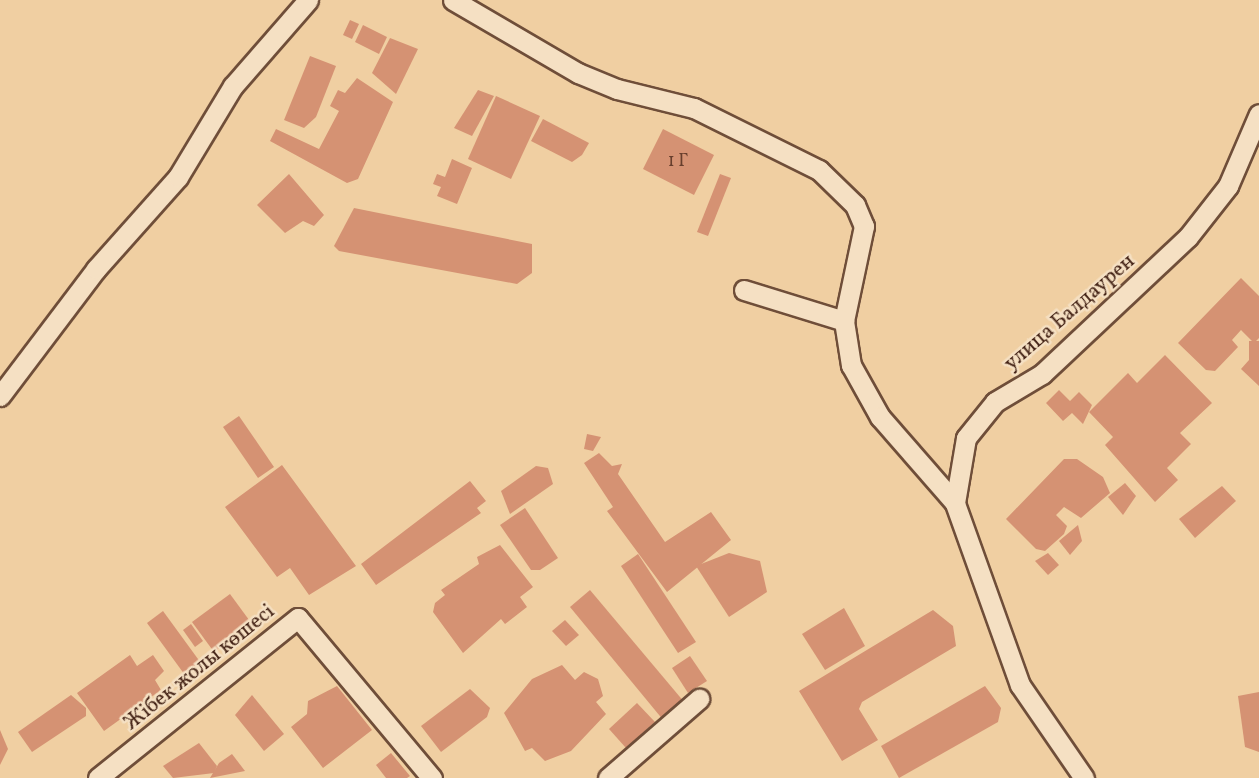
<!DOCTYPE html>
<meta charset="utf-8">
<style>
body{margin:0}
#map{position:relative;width:1259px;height:778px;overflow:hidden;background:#f0cfa2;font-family:Vollkorn,serif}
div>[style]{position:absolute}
.building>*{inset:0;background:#d59273}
.roads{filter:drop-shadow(2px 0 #6f4e39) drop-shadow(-2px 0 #6f4e39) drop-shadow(0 2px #6f4e39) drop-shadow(0 -2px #6f4e39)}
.street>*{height:19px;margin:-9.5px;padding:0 9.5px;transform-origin:9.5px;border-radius:9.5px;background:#f5e0c3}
span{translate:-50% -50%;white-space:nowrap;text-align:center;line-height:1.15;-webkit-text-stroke:5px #f5e0c3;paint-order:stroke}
.number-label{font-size:18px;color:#683f2d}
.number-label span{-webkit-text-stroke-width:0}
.street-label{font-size:21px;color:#442316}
</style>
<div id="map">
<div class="building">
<div style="clip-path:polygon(350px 20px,359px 24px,352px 39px,343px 35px)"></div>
<div style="clip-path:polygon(363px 25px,387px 37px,379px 54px,355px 42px)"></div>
<div style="clip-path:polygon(390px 38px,418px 49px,396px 94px,372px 73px)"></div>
<div style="clip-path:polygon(310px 56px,336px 66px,316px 117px,304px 128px,284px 120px)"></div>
<div style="clip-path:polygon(357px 78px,393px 102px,358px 179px,347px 183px,270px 141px,276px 129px,319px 149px,339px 111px,330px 106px,338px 90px,345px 93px)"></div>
<div style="clip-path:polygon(478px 90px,494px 96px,472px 136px,454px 128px)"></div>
<div style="clip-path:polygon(496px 96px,540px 116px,511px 179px,468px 159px)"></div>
<div style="clip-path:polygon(543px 119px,589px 143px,582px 155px,572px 162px,531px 141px)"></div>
<div style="clip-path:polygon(663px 129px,714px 155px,694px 195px,643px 169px)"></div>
<div style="clip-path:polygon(452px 159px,472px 168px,457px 204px,437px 196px,441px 187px,433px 184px,437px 174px,445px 177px)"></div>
<div style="clip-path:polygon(289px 174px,324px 215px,314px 226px,303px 221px,285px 233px,257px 205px)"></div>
<div style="clip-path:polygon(720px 174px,731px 178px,708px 236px,697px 232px)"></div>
<div style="clip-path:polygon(354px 208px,532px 244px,532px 273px,517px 284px,339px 251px,334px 246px)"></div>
<div style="clip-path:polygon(1241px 278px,1259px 296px,1259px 338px,1254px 343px,1241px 330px,1232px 340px,1238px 347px,1215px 371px,1206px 370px,1178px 343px)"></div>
<div style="clip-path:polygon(1249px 341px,1259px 341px,1259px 386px,1241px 369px,1249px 360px)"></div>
<div style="clip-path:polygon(1165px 355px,1212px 403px,1180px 433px,1191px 444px,1167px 468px,1178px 480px,1155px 502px,1105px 445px,1113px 437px,1089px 412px,1128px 373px,1137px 383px)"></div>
<div style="clip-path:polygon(1059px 390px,1070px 401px,1079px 392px,1092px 405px,1083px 424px,1072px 413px,1063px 421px,1046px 403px)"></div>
<div style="clip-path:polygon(239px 416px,274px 467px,258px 478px,223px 427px)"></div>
<div style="clip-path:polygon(587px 434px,601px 437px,593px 451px,584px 449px)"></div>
<div style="clip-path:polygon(599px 453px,612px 466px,622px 464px,618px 474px,665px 542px,711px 512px,731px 540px,667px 592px,607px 511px,613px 507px,584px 463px)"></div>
<div style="clip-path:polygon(1064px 459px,1077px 459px,1103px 477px,1110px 493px,1081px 518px,1064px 507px,1056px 515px,1067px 526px,1064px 534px,1045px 551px,1036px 549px,1006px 519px)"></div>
<div style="clip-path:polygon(282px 465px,356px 566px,309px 595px,290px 568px,277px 577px,225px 507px)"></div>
<div style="clip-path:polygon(536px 466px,548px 468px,553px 484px,510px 514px,501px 491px)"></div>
<div style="clip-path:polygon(470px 481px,486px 501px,477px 508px,481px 513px,376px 585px,361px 564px)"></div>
<div style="clip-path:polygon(1125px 483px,1136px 496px,1123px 515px,1108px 497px)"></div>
<div style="clip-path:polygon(1222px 486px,1236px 501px,1195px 538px,1179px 519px)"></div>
<div style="clip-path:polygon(525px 508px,558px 558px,540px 570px,531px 570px,500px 525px)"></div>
<div style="clip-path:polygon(1078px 525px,1082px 541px,1070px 555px,1059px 541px)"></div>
<div style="clip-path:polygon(500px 545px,533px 587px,520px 597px,527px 607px,505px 624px,501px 619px,463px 653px,433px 612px,435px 603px,445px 595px,441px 590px,479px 564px,477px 557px)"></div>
<div style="clip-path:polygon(729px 553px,760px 561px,767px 592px,729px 617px,696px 566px)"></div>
<div style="clip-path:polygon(1048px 553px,1059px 565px,1048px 575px,1035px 561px)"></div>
<div style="clip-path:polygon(638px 554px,696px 642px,678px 653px,621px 566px)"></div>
<div style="clip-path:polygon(590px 590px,685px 703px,664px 721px,570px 607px)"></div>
<div style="clip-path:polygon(230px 594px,252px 624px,214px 652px,192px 622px)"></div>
<div style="clip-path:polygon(844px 608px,865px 646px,825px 670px,802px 634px)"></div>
<div style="clip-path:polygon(933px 610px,953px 626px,956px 646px,862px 702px,859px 709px,878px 740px,842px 761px,799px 691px)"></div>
<div style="clip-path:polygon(163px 611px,206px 670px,190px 682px,147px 623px)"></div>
<div style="clip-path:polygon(565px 620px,579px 635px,566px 646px,552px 631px)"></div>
<div style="clip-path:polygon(191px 624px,203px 641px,195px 647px,183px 630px)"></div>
<div style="clip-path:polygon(130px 655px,137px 666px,153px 655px,164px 671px,155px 680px,161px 690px,104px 731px,77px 693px)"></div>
<div style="clip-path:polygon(690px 656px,707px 681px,688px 693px,672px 668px)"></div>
<div style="clip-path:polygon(562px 665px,575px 680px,584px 672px,598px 679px,603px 696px,596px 702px,606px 714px,571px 751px,545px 761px,532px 748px,525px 751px,504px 713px,532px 679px)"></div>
<div style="clip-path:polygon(337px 686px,372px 730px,323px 768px,291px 727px,307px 714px,308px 701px)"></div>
<div style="clip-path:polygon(985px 686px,1001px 708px,998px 722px,899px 778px,881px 746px)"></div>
<div style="clip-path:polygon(470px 689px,490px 708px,487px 717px,441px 752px,421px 726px)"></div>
<div style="clip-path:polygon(1259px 692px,1259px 752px,1245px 747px,1238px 696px)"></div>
<div style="clip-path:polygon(71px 695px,86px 708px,86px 716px,32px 752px,18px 732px)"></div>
<div style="clip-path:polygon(252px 695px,284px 734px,264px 751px,235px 715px)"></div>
<div style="clip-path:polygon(637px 703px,655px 722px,626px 748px,609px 729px)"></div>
<div style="clip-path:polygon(0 730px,8px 749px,0 765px)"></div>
<div style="clip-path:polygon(199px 743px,217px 766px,214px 773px,173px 778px,163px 766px)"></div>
<div style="clip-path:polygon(391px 753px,410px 776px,407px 778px,386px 778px,376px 765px)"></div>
<div style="clip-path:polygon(232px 754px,245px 771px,210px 778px,219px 763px)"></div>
</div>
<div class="roads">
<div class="street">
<div style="left:453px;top:0;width:145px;rotate:30.3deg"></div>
<div style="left:578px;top:73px;width:42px;rotate:22.3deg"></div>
<div style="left:617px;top:89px;width:79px;rotate:13.9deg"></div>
<div style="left:694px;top:108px;width:140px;rotate:26.4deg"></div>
<div style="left:819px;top:170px;width:50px;rotate:44.2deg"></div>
<div style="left:855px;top:205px;width:23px;rotate:67deg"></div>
<div style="left:864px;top:226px;width:97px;rotate:101.9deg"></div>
<div style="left:744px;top:290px;width:105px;rotate:17.2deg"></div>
<div style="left:844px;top:321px;width:45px;rotate:81deg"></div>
<div style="left:851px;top:365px;width:60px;rotate:60.9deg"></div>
<div style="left:880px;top:417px;width:114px;rotate:48.9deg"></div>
<div style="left:0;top:396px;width:159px;rotate:-52.9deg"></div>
<div style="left:96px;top:269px;width:123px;rotate:-48.3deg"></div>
<div style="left:178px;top:177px;width:106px;rotate:-58.9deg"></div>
<div style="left:233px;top:86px;width:114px;rotate:-48.9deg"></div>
<div style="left:98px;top:778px;width:256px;rotate:-38.7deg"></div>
<div style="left:298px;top:618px;width:209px;rotate:50.1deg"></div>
<div style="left:608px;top:778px;width:121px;rotate:-41deg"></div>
<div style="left:1084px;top:778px;width:113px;rotate:-124.5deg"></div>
<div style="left:1020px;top:685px;width:193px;rotate:-109.7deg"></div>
<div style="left:955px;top:503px;width:66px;rotate:-80.4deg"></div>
<div style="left:966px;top:438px;width:46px;rotate:-51.1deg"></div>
<div style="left:995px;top:402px;width:55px;rotate:-30.8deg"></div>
<div style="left:1042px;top:374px;width:200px;rotate:-43.2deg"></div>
<div style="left:1188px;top:237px;width:65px;rotate:-51.9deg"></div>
<div style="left:1228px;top:186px;width:78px;rotate:-66.7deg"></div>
</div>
</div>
<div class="number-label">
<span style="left:678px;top:162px">1 Г</span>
</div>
<div class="street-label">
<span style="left:1070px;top:313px;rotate:-41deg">улица Балдаурен</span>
<span style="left:200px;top:668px;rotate:-39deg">Жібек жолы көшесі</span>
</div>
</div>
